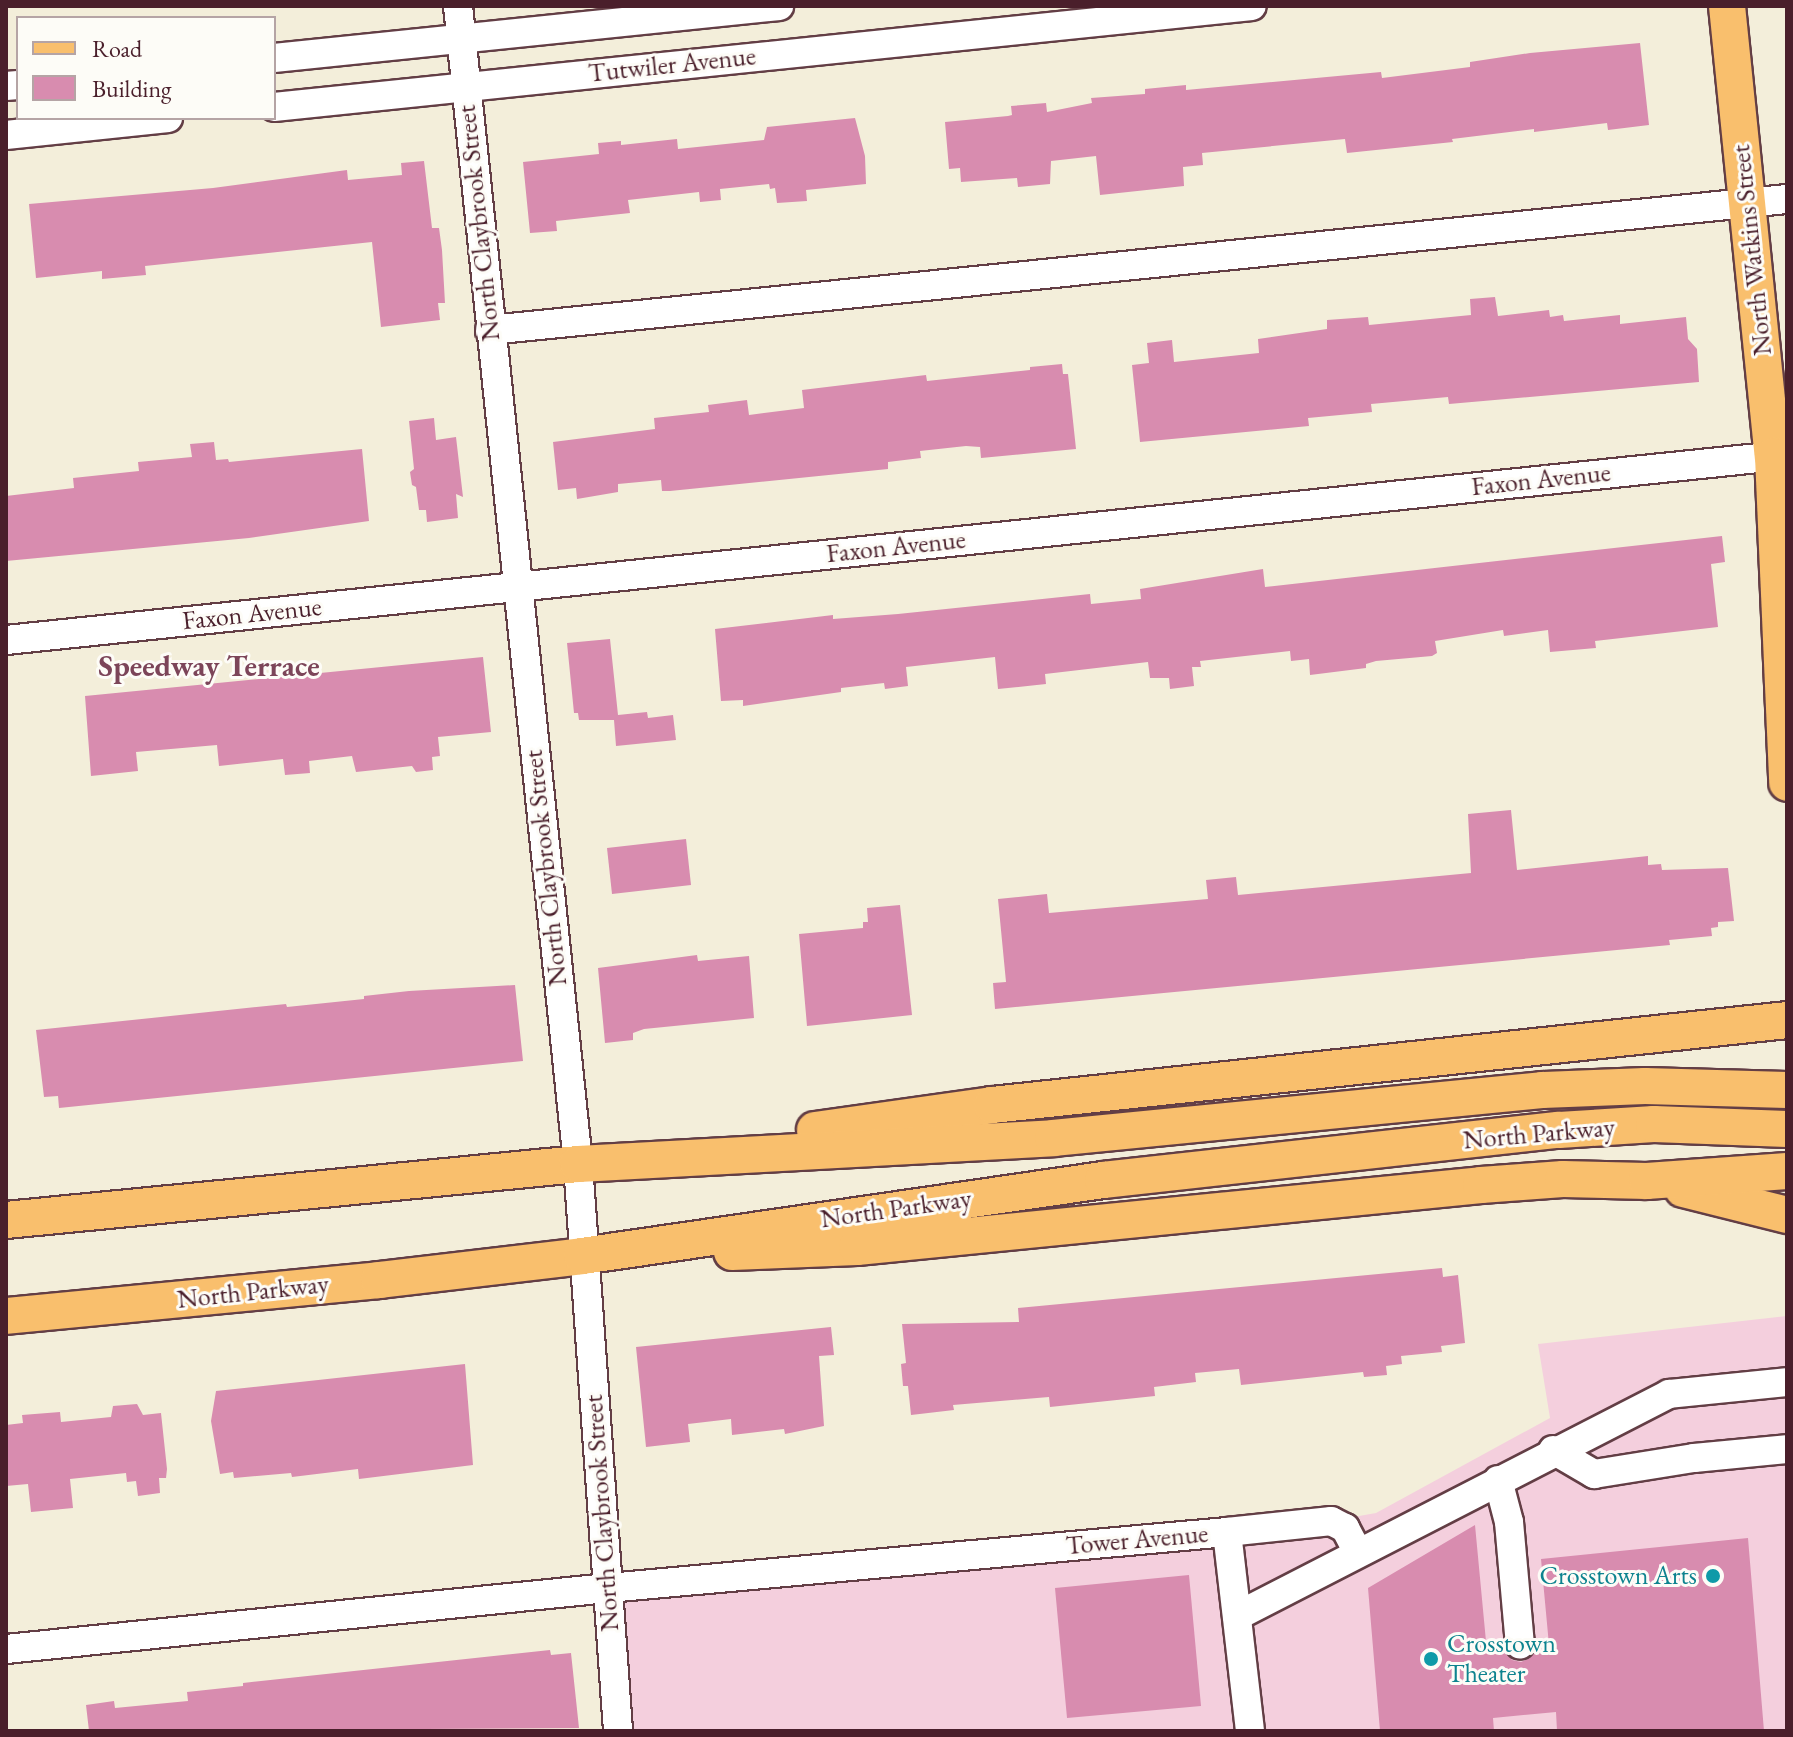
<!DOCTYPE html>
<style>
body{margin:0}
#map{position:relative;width:1793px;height:1737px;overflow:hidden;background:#f3eeda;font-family:"EB Garamond",serif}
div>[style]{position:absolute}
.built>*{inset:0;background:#f4cfdd}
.building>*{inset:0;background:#d88caf}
.roads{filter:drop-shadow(2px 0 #633e45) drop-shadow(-2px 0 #633e45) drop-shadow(0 2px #633e45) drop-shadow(0 -2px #633e45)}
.minor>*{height:28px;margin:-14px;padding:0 14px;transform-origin:14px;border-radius:14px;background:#fff}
.major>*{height:36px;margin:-18px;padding:0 18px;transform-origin:18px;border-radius:18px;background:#f9bf6d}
.dots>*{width:22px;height:22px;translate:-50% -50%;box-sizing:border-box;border:4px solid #fdfcf7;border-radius:50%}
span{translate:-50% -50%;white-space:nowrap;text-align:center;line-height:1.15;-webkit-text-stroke:6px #fdfcf7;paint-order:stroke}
.street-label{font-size:26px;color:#4a1f2b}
.culture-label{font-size:26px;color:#0d838f}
.right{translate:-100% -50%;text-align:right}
.left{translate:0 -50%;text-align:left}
.quarter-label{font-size:30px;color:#7c4559;font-weight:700}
.frame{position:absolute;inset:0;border:8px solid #4a1f2b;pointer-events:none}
.legend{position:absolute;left:16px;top:16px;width:260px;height:104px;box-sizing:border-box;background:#fdfcf7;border:2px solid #b5a4a5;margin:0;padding:10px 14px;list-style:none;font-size:24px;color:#4a1f2b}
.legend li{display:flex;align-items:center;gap:16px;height:40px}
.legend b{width:40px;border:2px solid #b5a4a5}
</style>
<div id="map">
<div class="built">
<div style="clip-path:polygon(1787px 1316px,1787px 1731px,618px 1731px,608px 1588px,1331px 1521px,1376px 1513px,1550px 1418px,1538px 1344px)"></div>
</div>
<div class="building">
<div style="clip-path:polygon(1640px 43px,1649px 125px,1608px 130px,1607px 123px,1534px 132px,1534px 129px,1452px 139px,1453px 142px,1347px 153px,1345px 139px,1202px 153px,1203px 165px,1183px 167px,1184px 186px,1100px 195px,1096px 156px,1051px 161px,1050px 184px,1018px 187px,1017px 178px,961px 182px,960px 168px,949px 169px,945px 122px,1008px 116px,1012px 115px,1011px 106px,1046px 103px,1047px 112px,1092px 103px,1091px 98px,1145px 94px,1145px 89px,1186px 85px,1186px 90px,1381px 72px,1382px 78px,1470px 67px,1470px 62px,1530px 53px)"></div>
<div style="clip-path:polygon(855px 118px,865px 156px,866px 184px,806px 190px,807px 201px,777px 203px,775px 188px,770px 189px,769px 184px,720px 189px,721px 200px,700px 202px,699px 192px,628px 200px,630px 213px,556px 221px,557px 231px,530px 233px,523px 162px,599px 154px,598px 143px,621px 141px,621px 145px,677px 139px,678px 149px,764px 140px,767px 127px)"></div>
<div style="clip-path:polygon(424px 161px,432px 228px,439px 228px,442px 250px,445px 303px,438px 303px,440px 320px,381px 327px,372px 242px,145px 266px,146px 275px,102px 279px,102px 271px,36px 278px,29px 204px,213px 188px,347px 170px,348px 180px,402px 175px,401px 163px)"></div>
<div style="clip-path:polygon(1495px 297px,1498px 316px,1549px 310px,1550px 317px,1563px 315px,1564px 321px,1620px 315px,1620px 324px,1686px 317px,1688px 339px,1697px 349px,1699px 382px,1449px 404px,1448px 397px,1371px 404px,1372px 412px,1308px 418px,1309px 426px,1140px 442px,1132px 365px,1149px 363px,1147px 343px,1172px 340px,1174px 362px,1259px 353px,1258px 339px,1327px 329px,1327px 320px,1368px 317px,1369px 325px,1471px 315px,1470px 299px)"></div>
<div style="clip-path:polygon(1062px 364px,1063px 374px,1068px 374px,1076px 449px,981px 458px,980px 447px,966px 446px,920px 451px,921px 458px,888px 462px,888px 469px,670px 491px,662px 491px,661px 480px,618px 484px,618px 492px,577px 499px,576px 488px,558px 490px,553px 442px,655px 429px,654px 418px,709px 412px,708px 405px,747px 400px,749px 415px,804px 408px,802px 390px,926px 375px,927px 381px,1030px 370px,1030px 367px)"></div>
<div style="clip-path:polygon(434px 418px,436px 440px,456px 437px,463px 497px,456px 494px,458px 518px,427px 522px,426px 510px,419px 510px,416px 487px,412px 485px,410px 472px,414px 469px,409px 421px)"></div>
<div style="clip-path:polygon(214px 442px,216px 460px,228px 459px,229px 462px,362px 449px,369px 521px,249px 538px,6px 561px,6px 496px,74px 488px,73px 478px,139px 471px,138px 462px,192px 457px,190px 444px)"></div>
<div style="clip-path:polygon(1722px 536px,1725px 562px,1711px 564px,1718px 627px,1595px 641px,1596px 648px,1550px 652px,1548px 630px,1504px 636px,1503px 630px,1435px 641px,1437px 653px,1432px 656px,1376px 661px,1366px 664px,1366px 668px,1310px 675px,1309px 659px,1291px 661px,1290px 651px,1200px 661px,1201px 667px,1192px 667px,1194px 686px,1170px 689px,1169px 678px,1150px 678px,1148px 662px,1045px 674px,1046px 684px,998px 689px,995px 657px,906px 667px,908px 686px,885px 689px,884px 683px,841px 688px,841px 692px,743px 706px,743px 700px,721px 701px,715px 629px,833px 615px,833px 619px,898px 614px,1090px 594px,1091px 604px,1141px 599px,1140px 589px,1263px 569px,1265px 587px)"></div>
<div style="clip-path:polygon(610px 639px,618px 715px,647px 712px,648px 718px,673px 715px,676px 740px,616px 746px,614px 720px,579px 720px,578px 713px,574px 713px,567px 643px)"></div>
<div style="clip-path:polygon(483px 657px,491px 732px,438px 737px,440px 756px,432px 757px,433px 770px,416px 772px,412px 766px,356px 772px,352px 756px,309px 761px,310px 773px,285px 775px,283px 759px,219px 766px,217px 745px,136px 752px,138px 771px,91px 776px,85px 696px)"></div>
<div style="clip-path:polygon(1511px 810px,1517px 870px,1648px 856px,1648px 865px,1661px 864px,1662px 870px,1728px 868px,1734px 921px,1718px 922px,1718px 927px,1711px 928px,1712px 936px,1669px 940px,1670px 945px,995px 1009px,993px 983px,1006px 982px,998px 899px,1047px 894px,1049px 913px,1208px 899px,1206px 880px,1236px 877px,1238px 895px,1471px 873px,1468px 814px)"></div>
<div style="clip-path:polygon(686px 839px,691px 885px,612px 894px,607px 848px)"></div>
<div style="clip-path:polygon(900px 905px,912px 1015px,807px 1026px,799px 934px,863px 928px,863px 922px,868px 922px,867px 908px)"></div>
<div style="clip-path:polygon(697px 955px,698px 961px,749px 956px,754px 1018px,644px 1029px,633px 1033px,633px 1040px,605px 1043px,598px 968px)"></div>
<div style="clip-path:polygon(515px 985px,523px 1061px,59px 1108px,58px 1096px,44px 1097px,36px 1030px,286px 1004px,287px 1007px,364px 999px,364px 996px,409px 991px)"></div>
<div style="clip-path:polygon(1442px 1268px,1443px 1277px,1458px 1275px,1465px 1343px,1441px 1346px,1442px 1352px,1401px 1356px,1402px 1364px,1386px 1366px,1387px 1375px,1364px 1377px,1363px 1372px,1241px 1385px,1239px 1369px,1195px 1373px,1196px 1382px,1154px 1387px,1155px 1396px,1050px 1407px,1049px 1397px,953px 1405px,954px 1410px,911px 1415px,908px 1386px,903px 1386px,901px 1364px,906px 1363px,902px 1324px,1019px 1322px,1018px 1308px)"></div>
<div style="clip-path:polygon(831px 1327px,834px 1355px,819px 1356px,824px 1426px,785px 1434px,784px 1429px,732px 1435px,731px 1419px,688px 1424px,690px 1442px,646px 1447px,636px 1347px)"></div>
<div style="clip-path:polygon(465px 1364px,473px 1465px,359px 1479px,358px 1469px,292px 1477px,291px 1473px,234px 1478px,233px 1472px,220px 1474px,211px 1421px,216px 1391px)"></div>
<div style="clip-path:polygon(137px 1404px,143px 1415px,161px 1413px,167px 1469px,166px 1478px,159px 1478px,160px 1493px,138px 1496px,136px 1481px,127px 1482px,126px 1473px,70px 1479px,73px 1508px,31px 1512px,28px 1484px,6px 1486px,6px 1425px,23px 1423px,22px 1415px,60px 1412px,61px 1422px,111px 1417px,113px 1406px)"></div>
<div style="clip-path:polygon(1475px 1525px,1487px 1652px,1504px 1650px,1512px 1660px,1521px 1662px,1530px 1658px,1536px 1647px,1549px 1645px,1541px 1559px,1748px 1538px,1764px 1731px,1557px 1731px,1556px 1712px,1493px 1718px,1494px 1731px,1380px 1731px,1368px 1588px)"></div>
<div style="clip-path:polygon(1189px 1575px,1201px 1706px,1067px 1718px,1055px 1588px)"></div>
<div style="clip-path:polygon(550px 1650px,551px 1655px,571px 1653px,579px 1728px,89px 1731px,86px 1705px,114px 1701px,115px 1708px,188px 1701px,187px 1692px,243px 1686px,243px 1683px)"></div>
</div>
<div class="roads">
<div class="minor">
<div style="left:458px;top:6px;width:1164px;rotate:84.08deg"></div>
<div style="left:578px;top:1164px;width:568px;rotate:85.96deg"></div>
<div style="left:274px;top:58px;width:508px;rotate:-5.88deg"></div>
<div style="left:6px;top:86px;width:12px;rotate:-5deg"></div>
<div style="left:274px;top:107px;width:983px;rotate:-5.9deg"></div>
<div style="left:6px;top:135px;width:163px;rotate:-6deg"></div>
<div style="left:490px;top:330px;width:1304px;rotate:-5.77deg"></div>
<div style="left:6px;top:640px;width:1791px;rotate:-5.93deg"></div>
<div style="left:1553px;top:1450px;width:48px;rotate:30.3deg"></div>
<div style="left:1594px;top:1474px;width:101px;rotate:-9.1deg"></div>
<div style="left:1694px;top:1458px;width:93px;rotate:-5.5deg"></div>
<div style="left:1498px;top:1480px;width:43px;rotate:75.3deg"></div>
<div style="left:1509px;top:1522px;width:123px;rotate:84.9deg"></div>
<div style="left:1227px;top:1532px;width:105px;rotate:-6deg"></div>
<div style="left:1331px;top:1521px;width:16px;rotate:27deg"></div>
<div style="left:1345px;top:1528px;width:27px;rotate:62deg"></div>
<div style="left:1237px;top:1616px;width:486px;rotate:-27.2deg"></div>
<div style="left:1669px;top:1394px;width:119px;rotate:-5.8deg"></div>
<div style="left:6px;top:1649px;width:605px;rotate:-5.79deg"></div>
<div style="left:608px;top:1588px;width:622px;rotate:-5.17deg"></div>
<div style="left:1227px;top:1532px;width:200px;rotate:83.4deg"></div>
</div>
<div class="major">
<div style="left:1727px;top:6px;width:452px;rotate:84.2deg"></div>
<div style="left:1773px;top:456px;width:327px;rotate:87.5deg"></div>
<div style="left:815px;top:1130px;width:179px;rotate:-8deg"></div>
<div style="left:992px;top:1105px;width:800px;rotate:-6.1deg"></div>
<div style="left:1683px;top:1189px;width:107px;rotate:14deg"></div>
<div style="left:6px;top:1220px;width:575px;rotate:-5.59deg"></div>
<div style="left:578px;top:1164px;width:476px;rotate:-3.1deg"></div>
<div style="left:1053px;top:1138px;width:491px;rotate:-5.6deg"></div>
<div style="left:1542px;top:1090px;width:103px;rotate:-2.2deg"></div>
<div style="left:1645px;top:1086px;width:142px;rotate:1.6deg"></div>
<div style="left:732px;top:1252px;width:125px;rotate:-2.3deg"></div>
<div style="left:857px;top:1247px;width:627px;rotate:-5.67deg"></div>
<div style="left:1481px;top:1185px;width:82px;rotate:-4.2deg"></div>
<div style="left:1563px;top:1179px;width:84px;rotate:1.4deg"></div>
<div style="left:1647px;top:1181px;width:140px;rotate:-4.1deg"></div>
<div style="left:6px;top:1316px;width:375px;rotate:-5.5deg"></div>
<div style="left:379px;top:1280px;width:204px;rotate:-6.7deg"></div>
<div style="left:582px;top:1256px;width:527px;rotate:-8.3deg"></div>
<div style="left:1103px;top:1180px;width:459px;rotate:-6.3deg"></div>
<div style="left:1559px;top:1130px;width:95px;rotate:-3.6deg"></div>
<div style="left:1654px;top:1124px;width:133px;rotate:2.2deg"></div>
</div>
</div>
<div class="dots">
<div style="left:1713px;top:1576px;background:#0f9aa8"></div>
<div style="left:1431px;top:1659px;background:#0f9aa8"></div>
</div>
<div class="street-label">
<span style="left:672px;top:65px;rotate:-6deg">Tutwiler Avenue</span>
<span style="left:479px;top:223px;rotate:-96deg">North Claybrook Street</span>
<span style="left:1752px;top:250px;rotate:-96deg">North Watkins Street</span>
<span style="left:1541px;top:480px;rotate:-6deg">Faxon Avenue</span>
<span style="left:896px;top:547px;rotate:-6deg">Faxon Avenue</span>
<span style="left:252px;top:614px;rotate:-6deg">Faxon Avenue</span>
<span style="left:546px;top:868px;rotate:-96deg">North Claybrook Street</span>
<span style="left:1539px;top:1134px;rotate:-5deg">North Parkway</span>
<span style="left:896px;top:1209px;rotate:-8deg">North Parkway</span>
<span style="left:253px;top:1292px;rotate:-6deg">North Parkway</span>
<span style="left:602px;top:1513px;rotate:-94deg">North Claybrook Street</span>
<span style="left:1137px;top:1540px;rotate:-5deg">Tower Avenue</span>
</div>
<div class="culture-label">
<span class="right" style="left:1697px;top:1576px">Crosstown Arts</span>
<span class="left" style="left:1447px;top:1659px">Crosstown<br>Theater</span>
</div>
<div class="quarter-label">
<span style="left:209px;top:666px">Speedway Terrace</span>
</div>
<div class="frame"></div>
<ul class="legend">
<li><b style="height:10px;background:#f9bf6d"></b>Road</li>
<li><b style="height:22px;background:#d88caf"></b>Building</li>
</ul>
</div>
